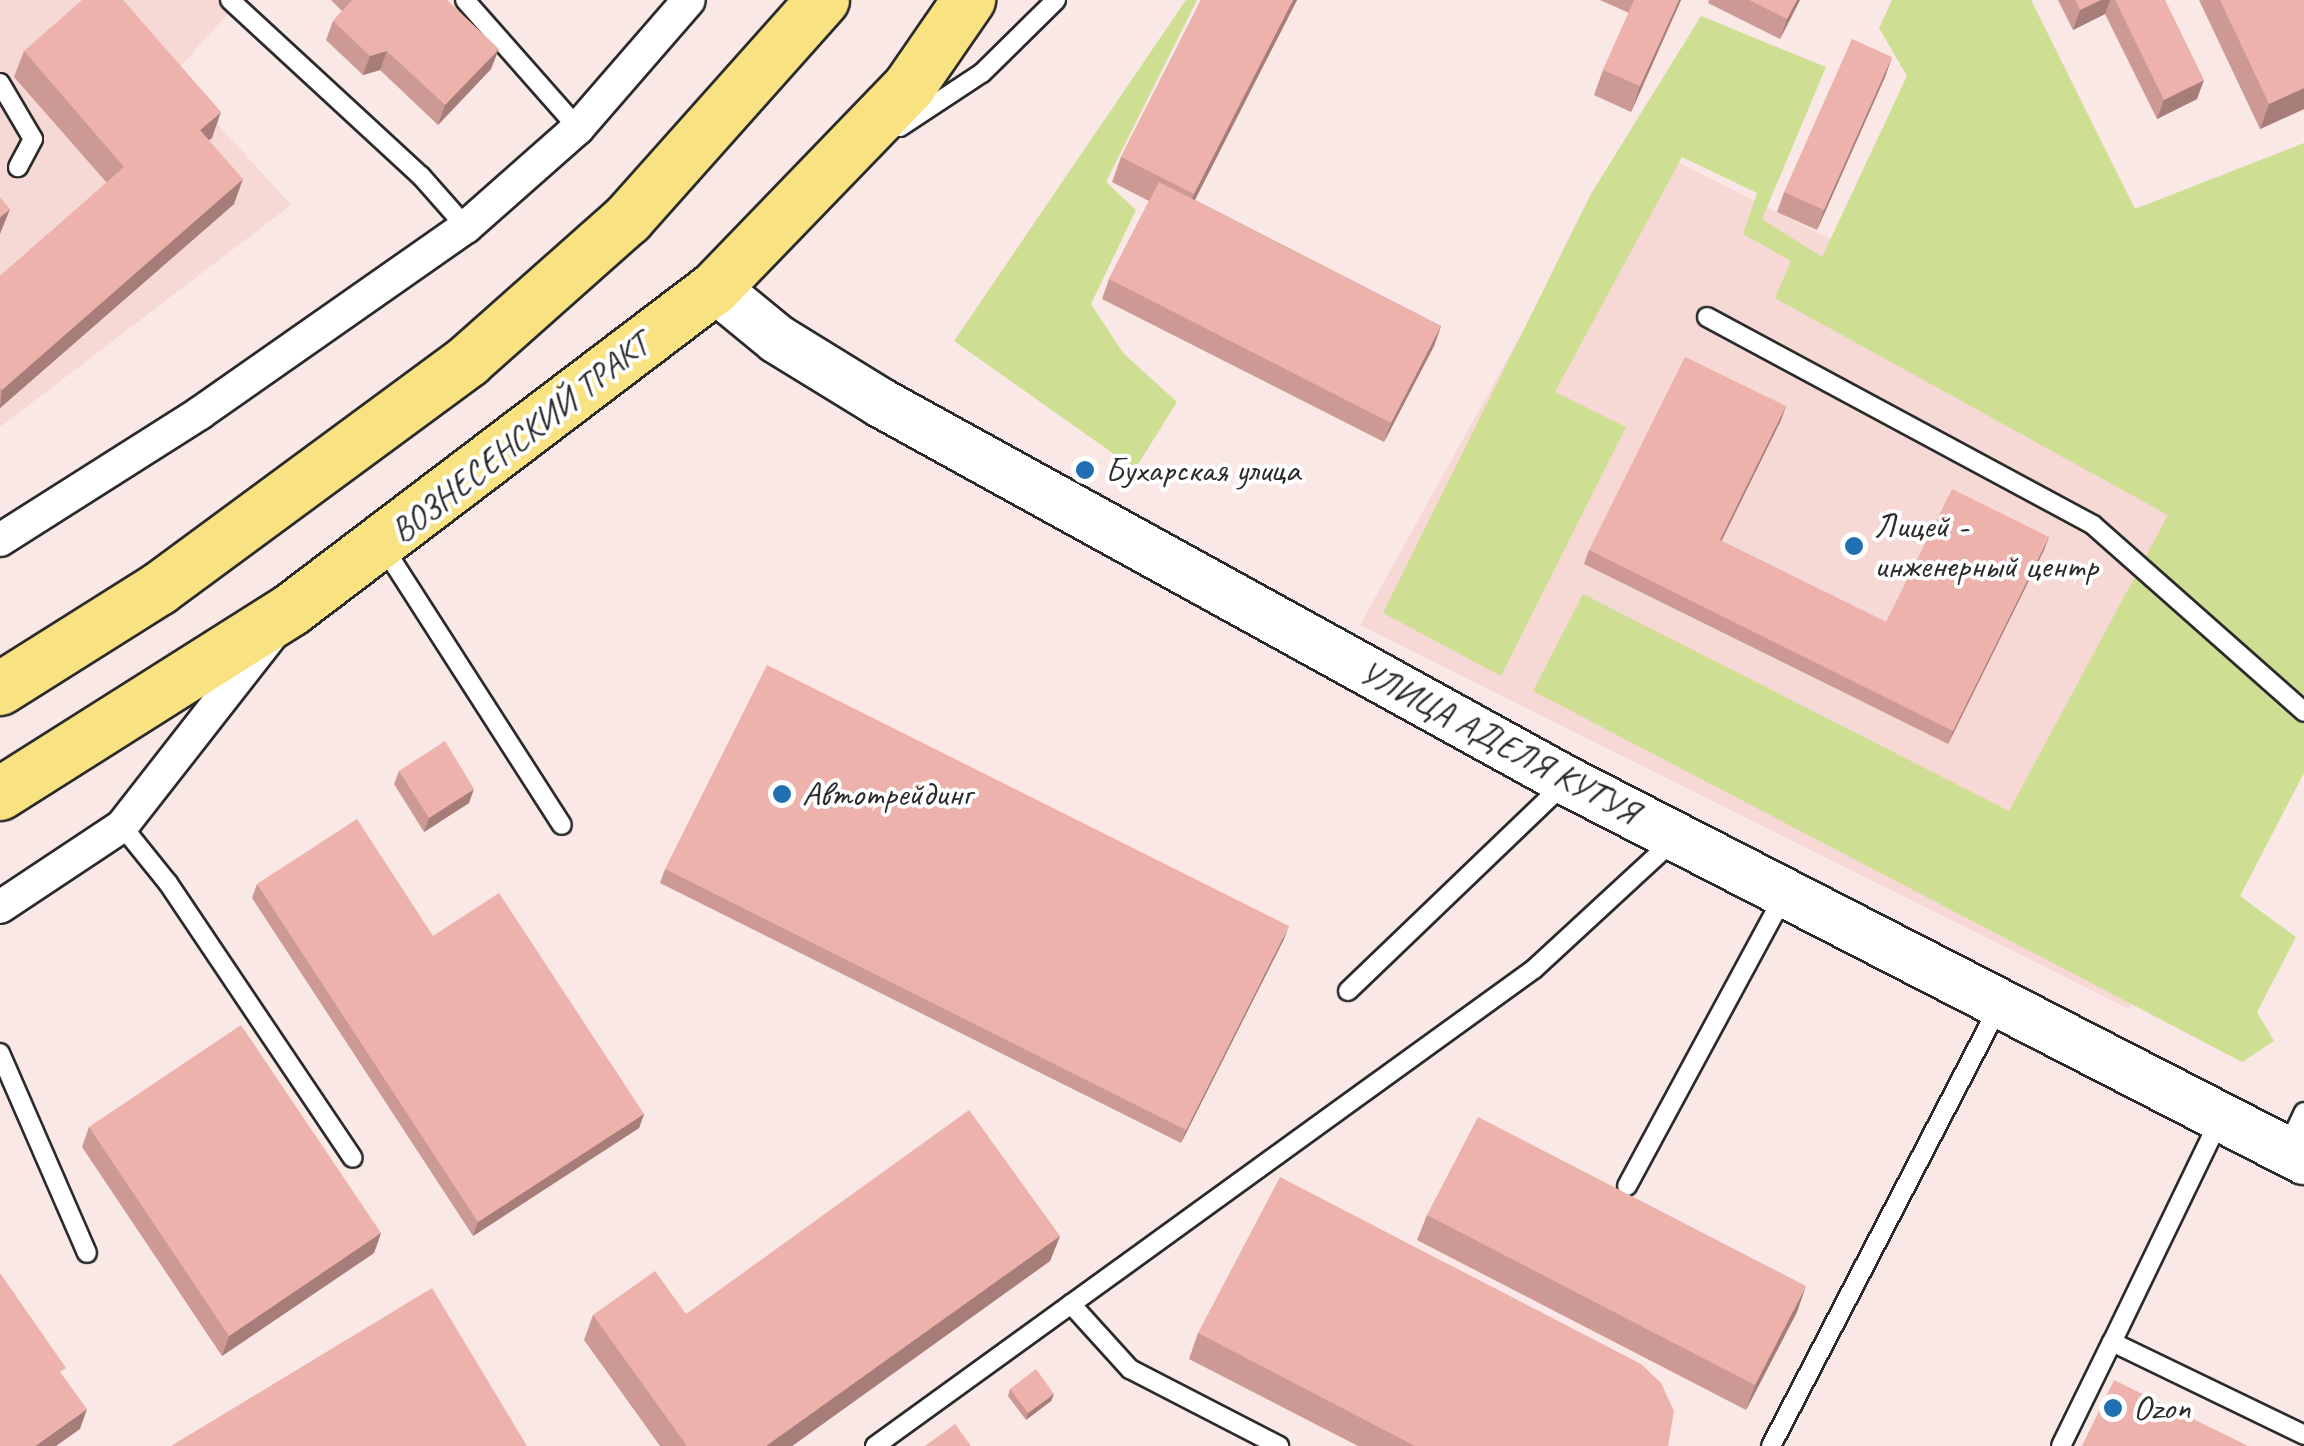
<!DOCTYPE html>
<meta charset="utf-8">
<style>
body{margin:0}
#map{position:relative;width:2304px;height:1446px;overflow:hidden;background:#fae8e6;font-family:Caveat,sans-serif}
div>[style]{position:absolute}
.built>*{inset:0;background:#f6d8d5}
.green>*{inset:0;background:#cede92}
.roads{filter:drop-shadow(2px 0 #2b2b2b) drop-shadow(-2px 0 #2b2b2b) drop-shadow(0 2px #2b2b2b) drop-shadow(0 -2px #2b2b2b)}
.lane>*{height:18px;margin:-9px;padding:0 9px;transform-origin:9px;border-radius:9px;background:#fff}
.street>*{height:32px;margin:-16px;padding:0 16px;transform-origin:16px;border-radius:16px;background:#fff}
.secondary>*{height:48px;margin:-24px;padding:0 24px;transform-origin:24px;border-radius:24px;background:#fff}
.primary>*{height:52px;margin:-26px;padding:0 26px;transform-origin:26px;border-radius:26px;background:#f8e281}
.wall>*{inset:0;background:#cc9994}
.shaded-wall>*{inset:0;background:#a67d78}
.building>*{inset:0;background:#edb2ac}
.dots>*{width:28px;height:28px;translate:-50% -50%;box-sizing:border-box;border:5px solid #fff;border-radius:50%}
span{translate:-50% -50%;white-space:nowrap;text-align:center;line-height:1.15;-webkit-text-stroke:8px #fff;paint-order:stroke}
.street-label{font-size:35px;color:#2b2b2b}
.poi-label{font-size:35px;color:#2b2b2b}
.left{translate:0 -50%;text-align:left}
</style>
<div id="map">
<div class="built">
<div style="clip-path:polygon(0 0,240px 0,173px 75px,291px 205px,0 427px)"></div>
<div style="clip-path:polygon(1630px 138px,1960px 304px,2304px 495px,2280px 736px,2129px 1009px,1360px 625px)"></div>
</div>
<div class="green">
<div style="clip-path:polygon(1186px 0,1197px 0,1106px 182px,1136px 210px,1091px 304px,1123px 353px,1177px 402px,1135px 469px,954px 341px)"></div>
<div style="clip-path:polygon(1892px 0,2031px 0,2135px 209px,2304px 143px,2304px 773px,2240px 896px,2296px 937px,2257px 1012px,2274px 1041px,2242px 1062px,1533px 691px,1583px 594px,2009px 811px,2168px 515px,1775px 298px,1791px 261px,1743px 234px,1757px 193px,1682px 157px,1555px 392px,1626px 427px,1501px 676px,1383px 613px,1591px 194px,1701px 16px,1826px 67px,1762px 219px,1822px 257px,1907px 76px,1879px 28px)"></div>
</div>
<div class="roads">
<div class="lane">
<div style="left:230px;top:0;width:260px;rotate:42.7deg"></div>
<div style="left:421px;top:176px;width:68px;rotate:48.6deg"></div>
<div style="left:465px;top:0;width:171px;rotate:48.6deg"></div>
<div style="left:0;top:83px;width:65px;rotate:59.5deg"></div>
<div style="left:33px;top:139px;width:32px;rotate:118deg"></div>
<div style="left:900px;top:127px;width:98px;rotate:-33.4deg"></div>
<div style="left:982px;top:73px;width:104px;rotate:-44.6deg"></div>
<div style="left:1707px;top:317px;width:438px;rotate:28.3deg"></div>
<div style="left:2093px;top:525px;width:282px;rotate:41.5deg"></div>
<div style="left:384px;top:548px;width:329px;rotate:57.3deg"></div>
<div style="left:122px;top:826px;width:73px;rotate:51.1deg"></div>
<div style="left:168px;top:883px;width:331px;rotate:56.1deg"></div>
<div style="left:1348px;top:991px;width:299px;rotate:-43.8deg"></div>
<div style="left:0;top:1053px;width:218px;rotate:66.5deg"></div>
<div style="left:2219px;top:1121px;width:246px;rotate:115.8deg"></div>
<div style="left:2112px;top:1342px;width:213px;rotate:25.8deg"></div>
<div style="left:2286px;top:1150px;width:42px;rotate:-64.7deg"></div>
<div style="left:1627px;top:1186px;width:330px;rotate:-61.6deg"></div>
<div style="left:1071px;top:1304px;width:88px;rotate:47.8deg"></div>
<div style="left:1130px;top:1369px;width:168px;rotate:27.3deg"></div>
<div style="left:875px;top:1446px;width:814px;rotate:-35.9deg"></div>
<div style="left:1534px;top:969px;width:190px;rotate:-42.7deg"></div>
<div style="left:1771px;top:1446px;width:498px;rotate:-62.6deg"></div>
<div style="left:2061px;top:1446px;width:116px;rotate:-63.9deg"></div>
</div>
<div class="street">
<div style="left:0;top:540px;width:237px;rotate:-32.4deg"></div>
<div style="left:200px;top:413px;width:325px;rotate:-35deg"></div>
<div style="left:466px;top:227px;width:149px;rotate:-41.5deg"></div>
<div style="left:578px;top:128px;width:169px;rotate:-49.1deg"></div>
<div style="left:0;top:907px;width:146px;rotate:-33.6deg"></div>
<div style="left:122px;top:826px;width:239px;rotate:-52deg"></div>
</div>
<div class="secondary">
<div style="left:715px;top:288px;width:80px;rotate:39.4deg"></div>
<div style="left:777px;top:339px;width:122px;rotate:31.6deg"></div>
<div style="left:881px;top:403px;width:783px;rotate:28.86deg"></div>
<div style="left:1567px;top:781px;width:829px;rotate:27.21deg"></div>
</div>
<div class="primary">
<div style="left:0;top:689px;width:188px;rotate:-32.2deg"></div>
<div style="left:159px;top:589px;width:384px;rotate:-36.4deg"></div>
<div style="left:468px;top:361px;width:214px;rotate:-41.6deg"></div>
<div style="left:628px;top:219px;width:293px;rotate:-48.3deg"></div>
<div style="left:0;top:794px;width:344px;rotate:-32.3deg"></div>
<div style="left:291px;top:610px;width:532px;rotate:-37.21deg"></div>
<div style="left:715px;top:288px;width:279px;rotate:-46deg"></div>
<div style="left:909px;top:87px;width:106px;rotate:-55.4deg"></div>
</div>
</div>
<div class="wall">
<div style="clip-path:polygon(331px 0,447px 0,491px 69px,438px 125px,380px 70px,363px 75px,326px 40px,333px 21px,342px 11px)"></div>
<div style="clip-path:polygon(1201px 0,1297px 0,1195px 200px,1441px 326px,1434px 346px,1384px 442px,1102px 299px,1109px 279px,1149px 201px,1112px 182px,1121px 157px)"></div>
<div style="clip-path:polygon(1600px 0,1681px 0,1631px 112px,1594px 95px,1603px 70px,1629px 13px)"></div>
<div style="clip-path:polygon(1709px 0,1800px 0,1780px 39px,1708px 3px)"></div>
<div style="clip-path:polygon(2058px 0,2165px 0,2197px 99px,2157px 119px,2105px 14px,2073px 30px)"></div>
<div style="clip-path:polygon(2199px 0,2304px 0,2304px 109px,2260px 129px)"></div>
<div style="clip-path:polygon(24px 51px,212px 138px,209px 140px,234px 204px,0 408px,0 276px,107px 183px,14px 77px)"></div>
<div style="clip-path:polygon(1892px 57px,1885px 77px,1817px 230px,1777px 212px,1784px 192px)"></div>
<div style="clip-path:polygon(1786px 406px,1781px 420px,1721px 541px,1886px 622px,2049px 537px,2044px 550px,1948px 744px,1584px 564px,1589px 550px)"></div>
<div style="clip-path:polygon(399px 771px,469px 803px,424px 832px,394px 784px)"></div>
<div style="clip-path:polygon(665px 869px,1284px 939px,1181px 1143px,660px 883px)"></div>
<div style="clip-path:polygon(257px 884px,433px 936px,644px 1114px,639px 1128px,473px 1236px,252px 898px)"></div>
<div style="clip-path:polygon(89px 1127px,381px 1233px,374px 1253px,222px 1356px,82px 1147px)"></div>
<div style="clip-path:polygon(1427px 1215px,1797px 1312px,1746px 1410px,1417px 1240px)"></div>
<div style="clip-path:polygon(1060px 1236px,1050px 1261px,792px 1446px,660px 1446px,584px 1340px,593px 1315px,686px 1314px)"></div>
<div style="clip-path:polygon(1198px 1333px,1668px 1446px,1358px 1446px,1189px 1359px)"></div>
<div style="clip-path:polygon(1010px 1389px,1054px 1394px,1051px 1401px,1026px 1420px,1008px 1396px)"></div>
</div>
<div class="shaded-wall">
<div style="clip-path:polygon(1293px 0,1297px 0,1185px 219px,1194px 194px)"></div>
<div style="clip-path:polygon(1679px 0,1681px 0,1631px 112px,1640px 86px)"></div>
<div style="clip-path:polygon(1797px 0,1800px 0,1780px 39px,1787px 19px)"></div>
<div style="clip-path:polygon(2101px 0,2110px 0,2105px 14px,2073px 30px,2080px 10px)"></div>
<div style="clip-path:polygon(499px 49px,491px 69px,438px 125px,445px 105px)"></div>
<div style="clip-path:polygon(387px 51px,380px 70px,363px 75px,370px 56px)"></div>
<div style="clip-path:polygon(1892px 57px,1885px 77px,1817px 230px,1824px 210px)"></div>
<div style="clip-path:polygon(2204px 80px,2197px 99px,2157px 119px,2164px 100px)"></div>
<div style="clip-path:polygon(2304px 88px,2304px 109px,2260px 129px,2269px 104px)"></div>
<div style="clip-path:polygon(221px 112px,212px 138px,191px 155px,200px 130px)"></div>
<div style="clip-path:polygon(243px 179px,234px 204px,0 408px,2px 390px)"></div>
<div style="clip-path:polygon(10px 209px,0 234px,0 217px)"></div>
<div style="clip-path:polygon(1441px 326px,1434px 346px,1384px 442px,1391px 423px)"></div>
<div style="clip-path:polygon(1786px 406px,1781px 420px,1715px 554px,1720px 540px)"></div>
<div style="clip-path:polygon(2049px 537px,2044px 550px,1948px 744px,1953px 731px)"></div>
<div style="clip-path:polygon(474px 789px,469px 803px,424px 832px,429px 818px)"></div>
<div style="clip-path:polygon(1289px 926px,1284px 939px,1181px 1143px,1186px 1130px)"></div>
<div style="clip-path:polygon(644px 1114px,639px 1128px,473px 1236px,478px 1222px)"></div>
<div style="clip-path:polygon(381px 1233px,374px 1253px,222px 1356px,229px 1336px)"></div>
<div style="clip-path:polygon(1060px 1236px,1050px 1261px,792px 1446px,766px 1446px)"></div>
<div style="clip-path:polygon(1806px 1286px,1797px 1312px,1746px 1410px,1755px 1385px)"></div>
<div style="clip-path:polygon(1054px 1394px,1051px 1401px,1026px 1420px,1028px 1413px)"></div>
<div style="clip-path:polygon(87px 1409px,80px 1429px,56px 1446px,35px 1446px)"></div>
</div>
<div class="building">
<div style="clip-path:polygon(82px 0,123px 0,221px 112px,200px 130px,243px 179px,2px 390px,0 388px,0 276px,124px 167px,24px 51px)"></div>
<div style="clip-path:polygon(352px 0,447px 0,499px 49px,445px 105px,387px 51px,370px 56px,333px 21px)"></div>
<div style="clip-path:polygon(1201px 0,1293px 0,1194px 194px,1121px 157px)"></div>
<div style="clip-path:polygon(1634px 0,1679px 0,1640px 86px,1603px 70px)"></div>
<div style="clip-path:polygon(1749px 0,1797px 0,1787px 19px)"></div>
<div style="clip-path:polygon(2075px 0,2101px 0,2080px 10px)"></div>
<div style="clip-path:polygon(2115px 0,2165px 0,2204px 80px,2164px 100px)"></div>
<div style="clip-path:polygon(2220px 0,2304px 0,2304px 88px,2269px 104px)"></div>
<div style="clip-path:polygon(1852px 39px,1892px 57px,1824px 210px,1784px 192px)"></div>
<div style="clip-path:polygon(1159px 182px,1441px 326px,1391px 423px,1109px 279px)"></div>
<div style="clip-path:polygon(0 197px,10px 209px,0 217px)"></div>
<div style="clip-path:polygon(1685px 357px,1786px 406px,1720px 540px,1886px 622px,1952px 489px,2049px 537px,1953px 731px,1589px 550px)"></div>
<div style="clip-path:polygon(767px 665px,1289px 926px,1186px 1130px,665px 869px)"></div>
<div style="clip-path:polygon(445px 741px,474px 789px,429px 818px,399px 771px)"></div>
<div style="clip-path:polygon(357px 819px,433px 936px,499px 893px,644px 1114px,478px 1222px,257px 884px)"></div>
<div style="clip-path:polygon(241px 1025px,381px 1233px,229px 1336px,89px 1127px)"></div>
<div style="clip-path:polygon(969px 1110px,1060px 1236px,766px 1446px,687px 1446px,593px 1315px,655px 1271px,686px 1314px)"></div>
<div style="clip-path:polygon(1478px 1117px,1806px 1286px,1755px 1385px,1427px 1215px)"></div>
<div style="clip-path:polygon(1280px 1177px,1641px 1364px,1661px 1383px,1674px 1411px,1668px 1446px,1415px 1446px,1198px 1333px)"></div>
<div style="clip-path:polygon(0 1273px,66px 1368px,60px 1372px,87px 1409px,35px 1446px,0 1446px)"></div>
<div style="clip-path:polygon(432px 1288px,527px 1446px,171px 1446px)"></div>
<div style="clip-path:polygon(1036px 1369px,1054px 1394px,1028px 1413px,1010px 1389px)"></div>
<div style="clip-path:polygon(2114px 1380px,2248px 1446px,2082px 1446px)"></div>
<div style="clip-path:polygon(955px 1424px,971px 1446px,925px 1446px)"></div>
</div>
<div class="dots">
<div style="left:1085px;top:470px;background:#1f6fb2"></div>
<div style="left:1854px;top:546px;background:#1f6fb2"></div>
<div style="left:782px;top:794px;background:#1f6fb2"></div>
<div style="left:2113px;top:1408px;background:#1f6fb2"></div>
</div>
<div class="street-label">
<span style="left:520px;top:438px;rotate:-38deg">ВОЗНЕСЕНСКИЙ ТРАКТ</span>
<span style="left:1499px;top:742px;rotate:28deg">УЛИЦА АДЕЛЯ КУТУЯ</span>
</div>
<div class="poi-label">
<span class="left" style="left:1105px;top:470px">Бухарская улица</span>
<span class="left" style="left:1874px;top:546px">Лицей -<br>инженерный центр</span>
<span class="left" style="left:802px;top:794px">Автотрейдинг</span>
<span class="left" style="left:2133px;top:1408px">Ozon</span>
</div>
</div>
